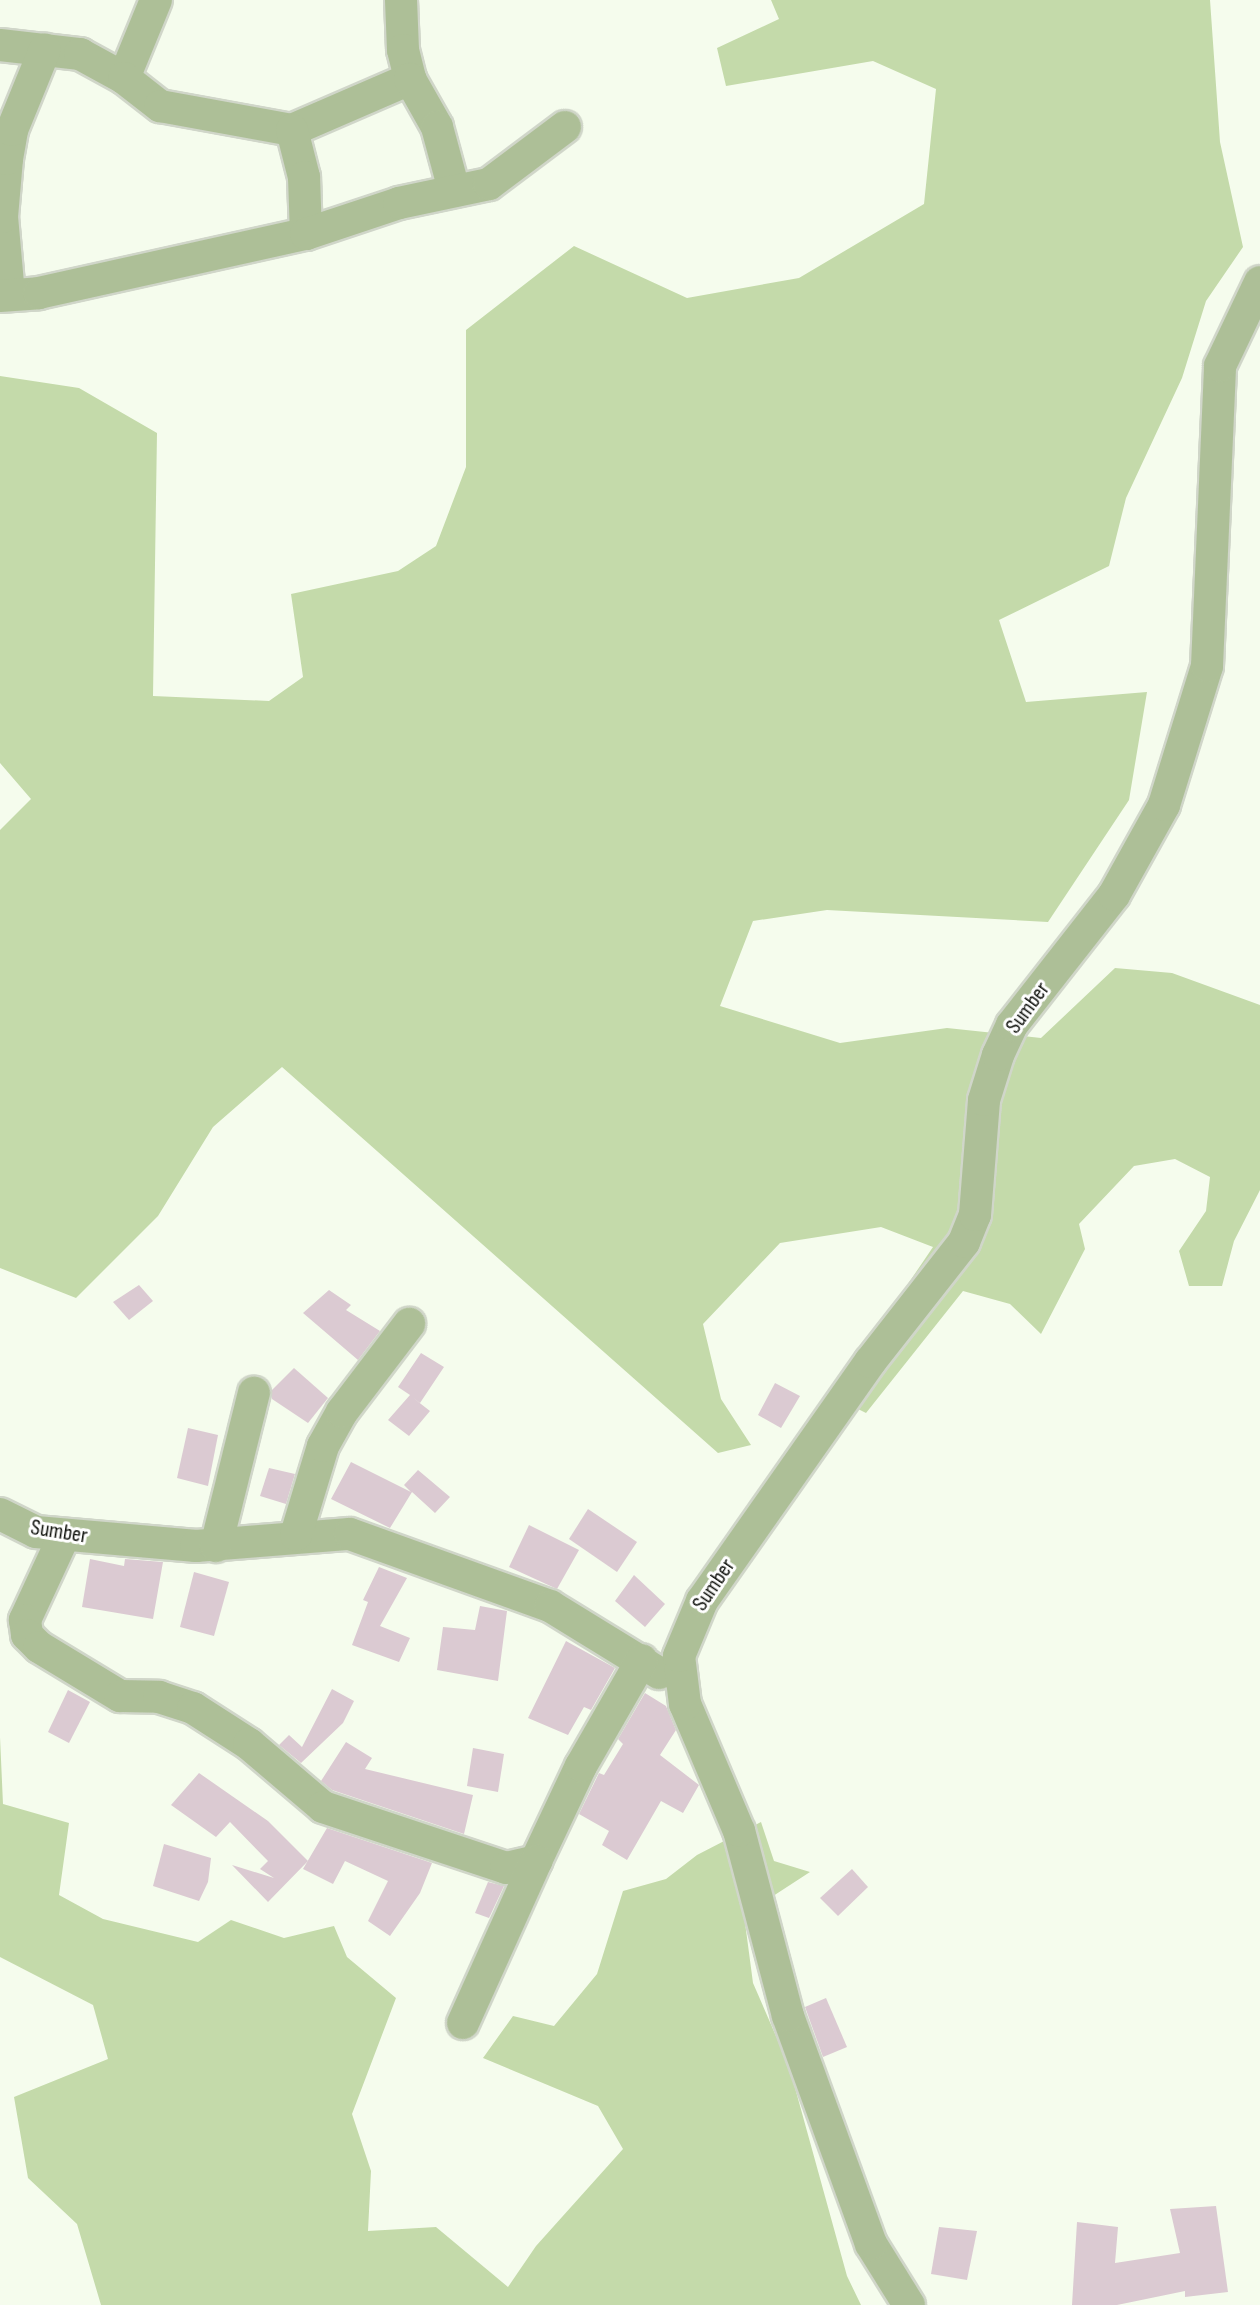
<!DOCTYPE html>
<style>
body{margin:0}
#map{position:relative;width:1260px;height:2305px;overflow:hidden;background:#f5fced;font-family:"Sofia Sans Condensed",sans-serif}
div>[style]{position:absolute}
.green>*{inset:0;background:#c4daaa}
.building>*{inset:0;background:#dbcad2}
.roads{filter:drop-shadow(2px 0 #d0d6c9) drop-shadow(-2px 0 #d0d6c9) drop-shadow(0 2px #d0d6c9) drop-shadow(0 -2px #d0d6c9)}
.minor>*{height:32px;margin:-16px;padding:0 16px;transform-origin:16px;border-radius:16px;background:#adbf97}
span{translate:-50% -50%;white-space:nowrap;text-align:center;line-height:1.15;-webkit-text-stroke:6px #fff;paint-order:stroke}
.street-label{font-size:22px;color:#0d0f0a}
</style>
<div id="map">
<div class="green">
<div style="clip-path:polygon(771px 0,1210px 0,1220px 142px,1243px 247px,1206px 301px,1182px 378px,1126px 498px,1109px 566px,999px 620px,1026px 702px,1147px 692px,1129px 800px,1048px 922px,827px 910px,753px 921px,720px 1006px,840px 1043px,947px 1028px,1041px 1038px,1115px 968px,1172px 973px,1260px 1005px,1260px 1190px,1234px 1241px,1222px 1286px,1189px 1286px,1179px 1251px,1206px 1211px,1210px 1177px,1175px 1159px,1134px 1166px,1079px 1224px,1085px 1249px,1041px 1334px,1010px 1304px,963px 1291px,866px 1413px,832px 1396px,933px 1247px,881px 1227px,780px 1243px,703px 1324px,721px 1399px,751px 1445px,718px 1453px,282px 1067px,213px 1127px,158px 1216px,76px 1298px,0 1268px,0 830px,31px 799px,0 763px,0 376px,79px 388px,157px 433px,153px 696px,269px 701px,303px 677px,291px 594px,398px 571px,436px 546px,466px 467px,466px 330px,574px 246px,687px 298px,799px 278px,924px 204px,936px 89px,873px 61px,726px 86px,717px 48px,779px 19px)"></div>
<div style="clip-path:polygon(0 1737px,3px 1804px,69px 1823px,59px 1895px,103px 1919px,198px 1942px,231px 1920px,284px 1938px,334px 1926px,347px 1957px,396px 1998px,352px 2114px,371px 2171px,368px 2231px,436px 2227px,508px 2287px,536px 2246px,623px 2149px,598px 2106px,483px 2058px,513px 2016px,554px 2026px,597px 1974px,623px 1891px,666px 1879px,697px 1855px,761px 1822px,774px 1861px,810px 1872px,744px 1915px,753px 1983px,789px 2066px,847px 2276px,861px 2305px,101px 2305px,77px 2224px,28px 2178px,14px 2097px,108px 2059px,93px 2005px,0 1957px)"></div>
</div>
<div class="building">
<div style="clip-path:polygon(139px 1285px,153px 1301px,129px 1320px,113px 1302px)"></div>
<div style="clip-path:polygon(329px 1290px,351px 1305px,346px 1310px,380px 1331px,358px 1360px,303px 1313px)"></div>
<div style="clip-path:polygon(421px 1353px,444px 1367px,420px 1403px,412px 1397px,430px 1411px,409px 1436px,388px 1420px,410px 1395px,398px 1387px)"></div>
<div style="clip-path:polygon(294px 1368px,328px 1398px,308px 1423px,272px 1399px,272px 1390px)"></div>
<div style="clip-path:polygon(775px 1383px,800px 1396px,781px 1428px,758px 1415px)"></div>
<div style="clip-path:polygon(188px 1428px,218px 1435px,208px 1486px,177px 1478px)"></div>
<div style="clip-path:polygon(351px 1462px,411px 1492px,404px 1485px,418px 1470px,450px 1497px,435px 1513px,412px 1492px,390px 1528px,331px 1499px)"></div>
<div style="clip-path:polygon(269px 1468px,295px 1474px,286px 1504px,260px 1496px)"></div>
<div style="clip-path:polygon(588px 1509px,637px 1542px,617px 1572px,569px 1539px)"></div>
<div style="clip-path:polygon(529px 1525px,579px 1550px,557px 1589px,509px 1567px)"></div>
<div style="clip-path:polygon(90px 1559px,124px 1566px,125px 1559px,163px 1562px,153px 1619px,82px 1607px)"></div>
<div style="clip-path:polygon(379px 1567px,407px 1578px,380px 1626px,410px 1638px,399px 1662px,352px 1645px,368px 1602px,363px 1600px)"></div>
<div style="clip-path:polygon(194px 1572px,229px 1582px,214px 1636px,180px 1627px)"></div>
<div style="clip-path:polygon(634px 1575px,665px 1604px,645px 1627px,615px 1601px)"></div>
<div style="clip-path:polygon(480px 1606px,507px 1611px,498px 1681px,437px 1670px,443px 1627px,475px 1630px)"></div>
<div style="clip-path:polygon(566px 1641px,615px 1668px,591px 1710px,584px 1707px,568px 1735px,528px 1718px)"></div>
<div style="clip-path:polygon(332px 1689px,354px 1701px,343px 1723px,301px 1763px,279px 1745px,289px 1735px,302px 1747px)"></div>
<div style="clip-path:polygon(68px 1690px,90px 1702px,69px 1743px,48px 1732px)"></div>
<div style="clip-path:polygon(645px 1693px,666px 1706px,676px 1730px,660px 1755px,699px 1785px,683px 1813px,661px 1801px,627px 1860px,602px 1845px,609px 1831px,579px 1814px,599px 1773px,604px 1775px,623px 1744px,618px 1739px)"></div>
<div style="clip-path:polygon(346px 1742px,372px 1758px,365px 1769px,473px 1795px,464px 1834px,332px 1790px,321px 1781px)"></div>
<div style="clip-path:polygon(473px 1748px,504px 1754px,498px 1792px,467px 1786px)"></div>
<div style="clip-path:polygon(199px 1773px,268px 1821px,308px 1861px,268px 1902px,232px 1865px,274px 1878px,260px 1869px,268px 1861px,230px 1822px,216px 1837px,171px 1805px)"></div>
<div style="clip-path:polygon(327px 1828px,432px 1863px,420px 1893px,390px 1936px,368px 1921px,388px 1881px,345px 1861px,333px 1884px,303px 1869px)"></div>
<div style="clip-path:polygon(164px 1844px,211px 1858px,208px 1882px,199px 1901px,153px 1886px)"></div>
<div style="clip-path:polygon(852px 1869px,868px 1887px,838px 1916px,820px 1898px)"></div>
<div style="clip-path:polygon(488px 1882px,504px 1886px,489px 1918px,475px 1913px)"></div>
<div style="clip-path:polygon(826px 1998px,847px 2047px,823px 2057px,805px 2007px)"></div>
<div style="clip-path:polygon(1216px 2206px,1228px 2292px,1185px 2297px,1185px 2291px,1117px 2305px,1072px 2305px,1077px 2222px,1118px 2227px,1115px 2263px,1180px 2253px,1170px 2209px)"></div>
<div style="clip-path:polygon(939px 2227px,977px 2231px,967px 2280px,931px 2274px)"></div>
</div>
<div class="roads">
<div class="minor">
<div style="left:401px;top:0;width:50px;rotate:87.7deg"></div>
<div style="left:403px;top:50px;width:30px;rotate:76deg"></div>
<div style="left:0;top:45px;width:81px;rotate:6.4deg"></div>
<div style="left:80px;top:54px;width:50px;rotate:28.6deg"></div>
<div style="left:124px;top:78px;width:84px;rotate:-67.7deg"></div>
<div style="left:124px;top:78px;width:46px;rotate:37.9deg"></div>
<div style="left:160px;top:106px;width:134px;rotate:10.3deg"></div>
<div style="left:292px;top:130px;width:129px;rotate:-23.4deg"></div>
<div style="left:410px;top:79px;width:55px;rotate:60.6deg"></div>
<div style="left:437px;top:127px;width:65px;rotate:74.9deg"></div>
<div style="left:292px;top:130px;width:49px;rotate:75.7deg"></div>
<div style="left:304px;top:177px;width:57px;rotate:88deg"></div>
<div style="left:9px;top:295px;width:78px;rotate:-95.1deg"></div>
<div style="left:2px;top:217px;width:58px;rotate:-85.1deg"></div>
<div style="left:7px;top:159px;width:29px;rotate:-80deg"></div>
<div style="left:12px;top:130px;width:87px;rotate:-67.8deg"></div>
<div style="left:0;top:296px;width:39px;rotate:-4deg"></div>
<div style="left:39px;top:293px;width:273px;rotate:-12.5deg"></div>
<div style="left:306px;top:234px;width:98px;rotate:-18.4deg"></div>
<div style="left:399px;top:203px;width:92px;rotate:-11.9deg"></div>
<div style="left:489px;top:184px;width:95px;rotate:-36.9deg"></div>
<div style="left:0;top:1514px;width:40px;rotate:26.6deg"></div>
<div style="left:36px;top:1532px;width:161px;rotate:5deg"></div>
<div style="left:196px;top:1546px;width:154px;rotate:-4.5deg"></div>
<div style="left:350px;top:1534px;width:213px;rotate:19.8deg"></div>
<div style="left:550px;top:1606px;width:128px;rotate:31.6deg"></div>
<div style="left:296px;top:1535px;width:93px;rotate:-73.1deg"></div>
<div style="left:323px;top:1446px;width:39px;rotate:-61deg"></div>
<div style="left:342px;top:1412px;width:111px;rotate:-52.7deg"></div>
<div style="left:64px;top:1536px;width:93px;rotate:114.9deg"></div>
<div style="left:25px;top:1620px;width:15px;rotate:82deg"></div>
<div style="left:27px;top:1635px;width:17px;rotate:45deg"></div>
<div style="left:39px;top:1647px;width:95px;rotate:31.2deg"></div>
<div style="left:120px;top:1696px;width:39px;rotate:1deg"></div>
<div style="left:159px;top:1697px;width:36px;rotate:18deg"></div>
<div style="left:193px;top:1708px;width:67px;rotate:32.7deg"></div>
<div style="left:249px;top:1744px;width:97px;rotate:40.4deg"></div>
<div style="left:323px;top:1807px;width:193px;rotate:18.4deg"></div>
<div style="left:506px;top:1868px;width:31px;rotate:-13deg"></div>
<div style="left:536px;top:1861px;width:105px;rotate:-64.7deg"></div>
<div style="left:581px;top:1766px;width:122px;rotate:-60.1deg"></div>
<div style="left:216px;top:1546px;width:158px;rotate:-76.1deg"></div>
<div style="left:463px;top:2023px;width:178px;rotate:-65.7deg"></div>
<div style="left:909px;top:2305px;width:72px;rotate:-121.9deg"></div>
<div style="left:871px;top:2244px;width:243px;rotate:-110deg"></div>
<div style="left:788px;top:2016px;width:191px;rotate:-104.8deg"></div>
<div style="left:739px;top:1831px;width:138px;rotate:-113deg"></div>
<div style="left:685px;top:1704px;width:48px;rotate:-97.1deg"></div>
<div style="left:679px;top:1656px;width:60px;rotate:-67.3deg"></div>
<div style="left:702px;top:1601px;width:292px;rotate:-54.9deg"></div>
<div style="left:870px;top:1362px;width:152px;rotate:-51.9deg"></div>
<div style="left:964px;top:1242px;width:29px;rotate:-68deg"></div>
<div style="left:975px;top:1215px;width:115px;rotate:-85.5deg"></div>
<div style="left:984px;top:1100px;width:47px;rotate:-72.7deg"></div>
<div style="left:998px;top:1055px;width:33px;rotate:-65deg"></div>
<div style="left:1012px;top:1025px;width:165px;rotate:-51.9deg"></div>
<div style="left:1114px;top:895px;width:103px;rotate:-60.9deg"></div>
<div style="left:1164px;top:805px;width:145px;rotate:-72.8deg"></div>
<div style="left:1207px;top:666px;width:300px;rotate:-87.5deg"></div>
<div style="left:1220px;top:366px;width:93px;rotate:-64.5deg"></div>
</div>
</div>
<div class="street-label">
<span style="left:1028px;top:1008px;rotate:-54deg">Sumber</span>
<span style="left:59px;top:1532px;rotate:9deg">Sumber</span>
<span style="left:714px;top:1585px;rotate:-56deg">Sumber</span>
</div>
</div>
